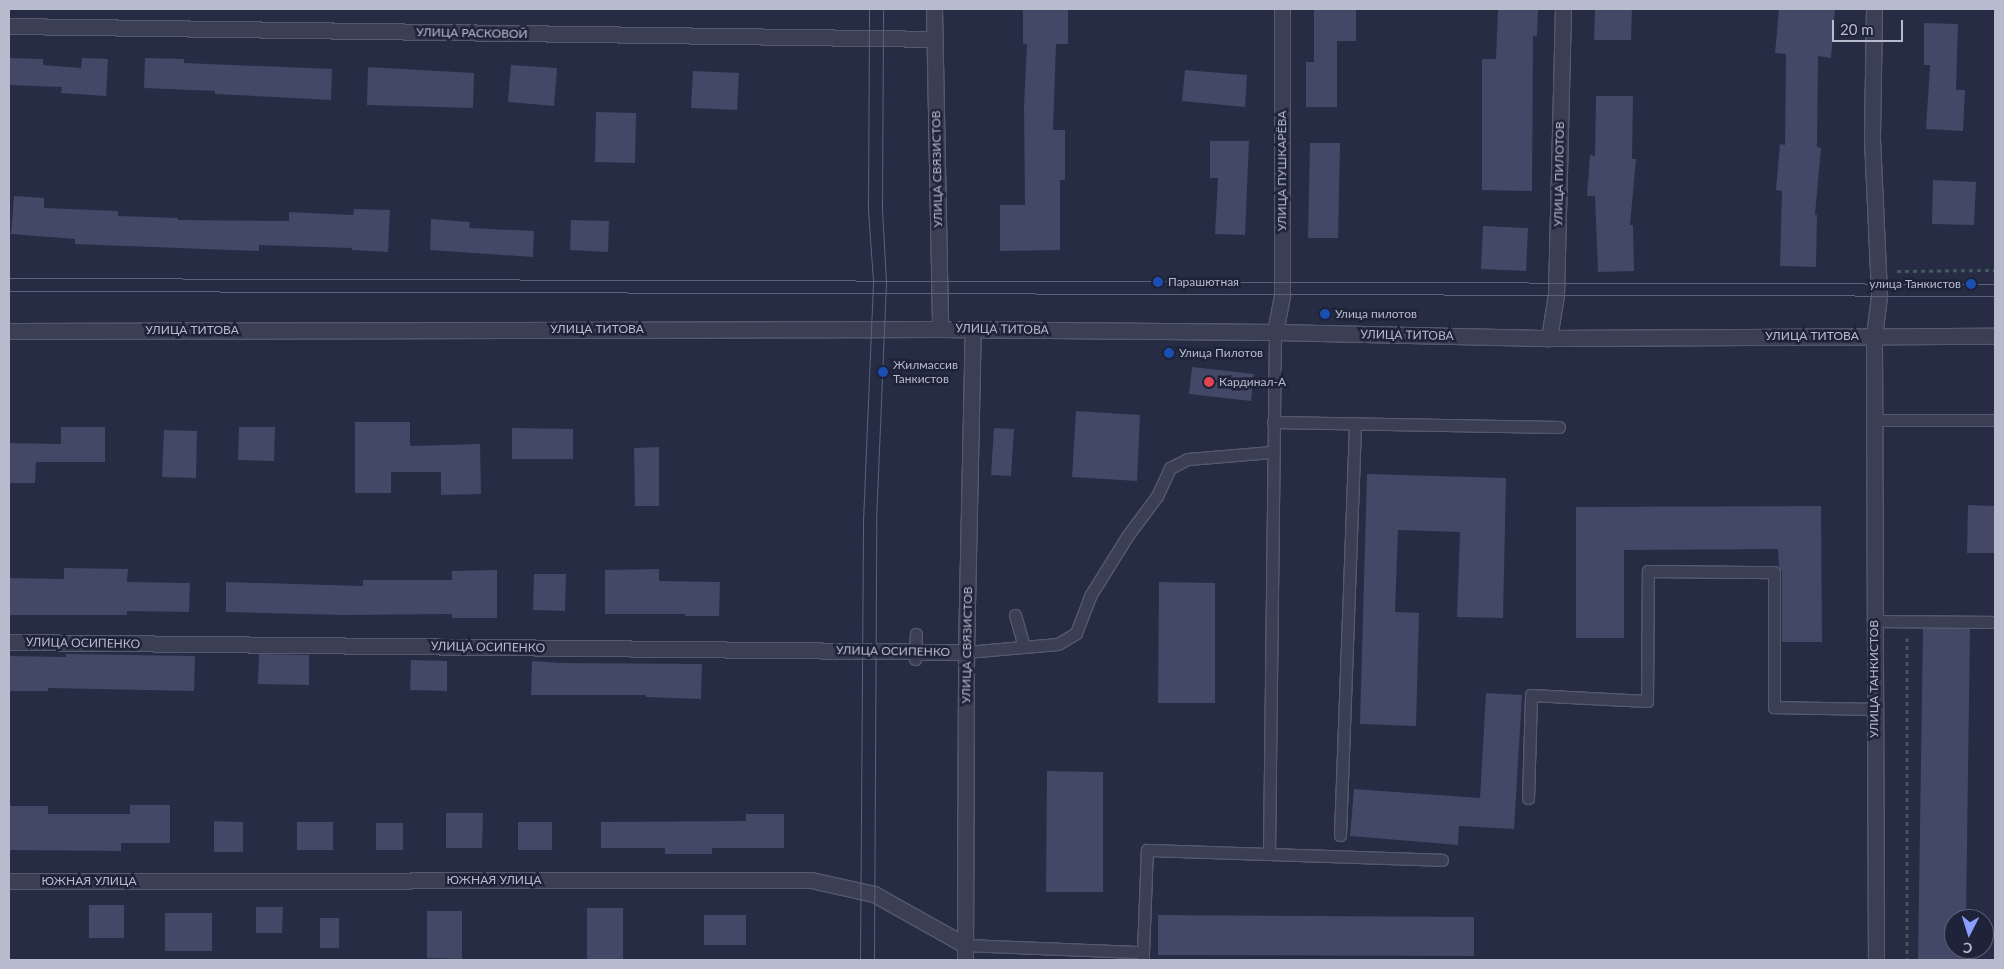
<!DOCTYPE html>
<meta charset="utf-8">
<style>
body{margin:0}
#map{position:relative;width:2004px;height:969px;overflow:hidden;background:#252c44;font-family:Lato,sans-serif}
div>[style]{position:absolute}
.building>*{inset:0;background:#424865}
.path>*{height:3px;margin-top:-1.5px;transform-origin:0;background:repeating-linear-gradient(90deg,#465861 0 4px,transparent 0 8px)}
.roads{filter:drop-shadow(1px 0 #55596e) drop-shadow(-1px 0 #55596e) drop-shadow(0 1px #55596e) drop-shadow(0 -1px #55596e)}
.service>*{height:11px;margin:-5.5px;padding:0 5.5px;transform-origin:5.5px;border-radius:5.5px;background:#3a3f54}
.minor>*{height:15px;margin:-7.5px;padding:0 7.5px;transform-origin:7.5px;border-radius:7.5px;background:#3a3f54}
.tertiary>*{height:15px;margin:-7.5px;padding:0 7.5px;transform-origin:7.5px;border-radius:7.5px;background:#3a3f54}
.tram>*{height:1px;margin:-0.5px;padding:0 0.5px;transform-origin:0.5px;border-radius:0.5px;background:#5c627b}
.dots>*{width:14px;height:14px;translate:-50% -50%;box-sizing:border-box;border:2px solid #1e2339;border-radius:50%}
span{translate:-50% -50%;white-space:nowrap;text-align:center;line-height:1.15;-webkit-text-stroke:5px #1e2339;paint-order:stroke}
.street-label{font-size:12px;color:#b7bbcd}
.poi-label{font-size:12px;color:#b7bbcd}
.left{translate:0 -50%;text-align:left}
.right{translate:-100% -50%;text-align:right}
.frame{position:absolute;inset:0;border:10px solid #b7bbcd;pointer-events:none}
.north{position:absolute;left:1944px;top:909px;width:50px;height:50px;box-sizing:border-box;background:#1e2339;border:1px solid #5b6074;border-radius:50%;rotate:185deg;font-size:14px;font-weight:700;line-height:20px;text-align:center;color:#b7bbcd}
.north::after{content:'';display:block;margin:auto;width:18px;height:22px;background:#8b9efe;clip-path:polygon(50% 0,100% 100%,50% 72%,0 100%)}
.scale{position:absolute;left:1832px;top:20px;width:71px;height:22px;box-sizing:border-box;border:2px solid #b7bbcd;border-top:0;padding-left:6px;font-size:15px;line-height:18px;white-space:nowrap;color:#b7bbcd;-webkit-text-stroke:4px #1e2339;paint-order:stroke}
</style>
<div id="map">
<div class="building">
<div style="clip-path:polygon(1023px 9px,1068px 9px,1068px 44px,1056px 44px,1053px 130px,1065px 130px,1065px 180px,1060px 180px,1060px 250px,1000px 251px,1000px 205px,1025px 205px,1024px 106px,1027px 44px,1023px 44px)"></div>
<div style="clip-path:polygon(1314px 9px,1356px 9px,1356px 41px,1337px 41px,1337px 107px,1306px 107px,1306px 62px,1314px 62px)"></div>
<div style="clip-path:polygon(1498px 9px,1538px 9px,1537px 36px,1533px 36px,1532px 191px,1482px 190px,1482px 59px,1496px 59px)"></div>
<div style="clip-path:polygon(1595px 9px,1632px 9px,1631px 40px,1594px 40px)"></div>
<div style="clip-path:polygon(1779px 9px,1835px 9px,1831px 58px,1818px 56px,1817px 147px,1821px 148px,1815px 215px,1817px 215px,1816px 267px,1780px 266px,1782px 191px,1776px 190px,1780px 144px,1785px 145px,1786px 54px,1775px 53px)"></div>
<div style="clip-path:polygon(1924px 23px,1958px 24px,1956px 90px,1965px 90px,1963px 131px,1926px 129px,1930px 65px,1924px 65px)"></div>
<div style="clip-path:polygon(9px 58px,43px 59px,43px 65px,81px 68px,82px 58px,108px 59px,106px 96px,61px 93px,62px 87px,9px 85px)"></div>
<div style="clip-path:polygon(145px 58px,184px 59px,184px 63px,332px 69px,331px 100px,215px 94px,215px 91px,144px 88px)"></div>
<div style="clip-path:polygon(511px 65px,557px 68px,554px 106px,508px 102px)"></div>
<div style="clip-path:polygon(368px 67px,474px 73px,473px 108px,367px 105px)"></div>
<div style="clip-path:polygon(1185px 70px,1247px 75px,1245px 107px,1182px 101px)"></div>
<div style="clip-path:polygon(693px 71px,739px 73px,737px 110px,691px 108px)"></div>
<div style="clip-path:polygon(1596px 96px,1633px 96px,1632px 159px,1636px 159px,1630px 225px,1633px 225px,1634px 271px,1598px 272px,1595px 196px,1587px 196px,1590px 155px,1595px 156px)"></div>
<div style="clip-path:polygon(596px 112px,636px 113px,635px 163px,595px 162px)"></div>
<div style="clip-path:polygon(1210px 141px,1249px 141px,1245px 235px,1215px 234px,1218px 178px,1210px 178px)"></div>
<div style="clip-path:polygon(1310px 143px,1340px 143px,1338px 238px,1308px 238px)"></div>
<div style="clip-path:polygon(1933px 180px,1976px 182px,1974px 225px,1932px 224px)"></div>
<div style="clip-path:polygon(14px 196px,44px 198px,44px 208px,118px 211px,118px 216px,178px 218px,178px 220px,289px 221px,289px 212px,353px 215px,354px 209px,390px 210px,388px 252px,352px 250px,352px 248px,259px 245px,259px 251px,75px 244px,75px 239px,11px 234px)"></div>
<div style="clip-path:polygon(431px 219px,470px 222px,469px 228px,534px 231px,533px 257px,430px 250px)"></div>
<div style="clip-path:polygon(571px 220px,609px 221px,608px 252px,570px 250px)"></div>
<div style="clip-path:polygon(1483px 226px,1528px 228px,1526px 271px,1481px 269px)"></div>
<div style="clip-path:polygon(1192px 367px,1254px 374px,1251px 401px,1189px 394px)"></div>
<div style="clip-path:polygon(1076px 411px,1140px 415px,1137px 481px,1072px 477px)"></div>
<div style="clip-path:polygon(355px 422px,410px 422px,410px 446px,480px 444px,481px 494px,441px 495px,441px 472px,391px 472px,391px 493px,355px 493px)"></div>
<div style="clip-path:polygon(61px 427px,105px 427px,105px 462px,36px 462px,35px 483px,9px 483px,9px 443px,61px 444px)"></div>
<div style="clip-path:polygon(239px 427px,275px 427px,274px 461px,238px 460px)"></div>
<div style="clip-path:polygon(512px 428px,573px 429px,573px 459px,512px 459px)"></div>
<div style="clip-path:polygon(994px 428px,1014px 429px,1011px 476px,991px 475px)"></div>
<div style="clip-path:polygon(164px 430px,197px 431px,196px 478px,162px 477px)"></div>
<div style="clip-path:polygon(659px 447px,659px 506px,635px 506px,634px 448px)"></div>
<div style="clip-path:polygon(1367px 474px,1506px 478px,1503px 618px,1457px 617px,1460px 532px,1398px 530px,1395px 612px,1419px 613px,1416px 726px,1360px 724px)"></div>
<div style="clip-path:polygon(1968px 505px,1995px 506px,1995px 553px,1967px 553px)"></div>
<div style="clip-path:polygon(1821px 506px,1822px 642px,1782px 642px,1782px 572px,1779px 566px,1778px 549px,1624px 550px,1624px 638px,1576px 638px,1576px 507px)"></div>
<div style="clip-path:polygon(64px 568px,128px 569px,127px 582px,190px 583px,189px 612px,127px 611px,127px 615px,9px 615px,9px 578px,64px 579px)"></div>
<div style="clip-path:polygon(659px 569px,659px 581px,720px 582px,719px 616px,685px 616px,685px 614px,605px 614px,605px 570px)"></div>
<div style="clip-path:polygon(497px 570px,497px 618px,452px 618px,452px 614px,344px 615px,226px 612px,226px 582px,363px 586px,363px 580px,452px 580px,452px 571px)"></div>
<div style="clip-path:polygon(534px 574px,566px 574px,565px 611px,533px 610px)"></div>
<div style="clip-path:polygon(1159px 582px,1215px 583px,1215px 703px,1158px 703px)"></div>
<div style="clip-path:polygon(1923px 629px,1970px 629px,1966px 919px,1954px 919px,1954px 949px,1965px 949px,1965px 960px,1918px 960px)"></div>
<div style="clip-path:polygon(66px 654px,195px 656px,194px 691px,48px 688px,48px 691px,9px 691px,9px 656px,66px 657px)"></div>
<div style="clip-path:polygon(259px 654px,309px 655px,309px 685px,258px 684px)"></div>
<div style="clip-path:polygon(411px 660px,447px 661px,447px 691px,410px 690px)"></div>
<div style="clip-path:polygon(532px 661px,560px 663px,702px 664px,701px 699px,646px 697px,646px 695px,531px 695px)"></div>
<div style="clip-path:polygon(1486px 693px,1522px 695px,1514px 829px,1459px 826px,1458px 845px,1350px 836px,1354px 789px,1480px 798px)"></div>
<div style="clip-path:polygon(1047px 771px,1103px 772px,1103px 892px,1046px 892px)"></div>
<div style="clip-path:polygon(130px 805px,170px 805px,170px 843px,121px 843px,121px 851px,9px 850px,9px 806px,48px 806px,48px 814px,130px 814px)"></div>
<div style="clip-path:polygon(446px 813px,483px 813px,482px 848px,446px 848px)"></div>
<div style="clip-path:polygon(746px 814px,784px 814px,784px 848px,712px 848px,712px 854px,665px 854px,665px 848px,601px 848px,601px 822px,746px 821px)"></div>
<div style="clip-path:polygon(214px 821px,243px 822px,243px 852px,214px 852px)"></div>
<div style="clip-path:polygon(297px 822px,333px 822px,333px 850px,297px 850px)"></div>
<div style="clip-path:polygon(518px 822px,552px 822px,552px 850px,518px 850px)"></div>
<div style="clip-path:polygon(376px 823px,403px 823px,403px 850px,376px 850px)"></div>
<div style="clip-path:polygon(89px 905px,124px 905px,124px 938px,89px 938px)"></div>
<div style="clip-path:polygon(256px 907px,283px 907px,282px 933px,256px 933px)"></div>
<div style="clip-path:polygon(587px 908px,623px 908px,623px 960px,587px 960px)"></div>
<div style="clip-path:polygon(427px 911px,462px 911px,462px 959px,427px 958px)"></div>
<div style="clip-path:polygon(165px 913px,212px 913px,212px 951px,165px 951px)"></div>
<div style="clip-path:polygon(704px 915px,746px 915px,746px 945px,704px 945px)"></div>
<div style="clip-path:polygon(1158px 915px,1474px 917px,1474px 956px,1158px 955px)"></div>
<div style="clip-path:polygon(320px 918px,339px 918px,339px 948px,320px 948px)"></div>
</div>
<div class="path">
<div style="left:1897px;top:271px;width:98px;rotate:-0.6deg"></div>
<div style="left:1907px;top:638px;width:322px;rotate:90deg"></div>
</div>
<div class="roads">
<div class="service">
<div style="left:1874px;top:420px;width:121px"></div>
<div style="left:1273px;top:422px;width:286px;rotate:1deg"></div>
<div style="left:1015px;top:615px;width:32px;rotate:74deg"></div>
<div style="left:1873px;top:621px;width:122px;rotate:0.5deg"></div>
<div style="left:966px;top:652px;width:92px;rotate:-5deg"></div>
<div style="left:1058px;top:644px;width:21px;rotate:-31deg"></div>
<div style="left:1076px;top:633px;width:40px;rotate:-69deg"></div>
<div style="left:1090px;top:596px;width:72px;rotate:-58.1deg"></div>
<div style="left:1128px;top:535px;width:49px;rotate:-53.4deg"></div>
<div style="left:1157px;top:496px;width:31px;rotate:-65deg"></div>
<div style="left:1170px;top:468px;width:20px;rotate:-27deg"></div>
<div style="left:1188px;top:459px;width:84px;rotate:-4.8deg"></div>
<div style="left:915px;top:659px;width:25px;rotate:-88deg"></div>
<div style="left:1528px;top:798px;width:103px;rotate:-88.3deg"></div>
<div style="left:1531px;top:695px;width:116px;rotate:3deg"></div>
<div style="left:1647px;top:701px;width:130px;rotate:-89.6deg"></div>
<div style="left:1648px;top:571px;width:126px;rotate:0.5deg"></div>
<div style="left:1774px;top:572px;width:135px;rotate:90deg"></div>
<div style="left:1774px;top:707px;width:100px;rotate:1.1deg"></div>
<div style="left:1340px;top:835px;width:412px;rotate:-87.9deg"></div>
<div style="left:1269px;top:854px;width:522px;rotate:-89.34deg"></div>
<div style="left:965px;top:945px;width:178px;rotate:2.3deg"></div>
<div style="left:1143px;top:952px;width:8px;rotate:90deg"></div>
<div style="left:1143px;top:952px;width:102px;rotate:-87.8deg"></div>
<div style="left:1147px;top:850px;width:295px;rotate:1.9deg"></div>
</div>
<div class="minor">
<div style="left:1874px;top:9px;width:130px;rotate:90.9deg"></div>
<div style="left:1872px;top:139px;width:157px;rotate:87.4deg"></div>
<div style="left:1879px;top:296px;width:40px;rotate:97.1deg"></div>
<div style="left:1874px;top:336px;width:624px;rotate:89.82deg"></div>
<div style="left:9px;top:26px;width:926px;rotate:0.8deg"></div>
<div style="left:1275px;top:332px;width:38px;rotate:-79deg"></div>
<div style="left:1282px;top:295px;width:286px;rotate:-90deg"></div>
<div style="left:1549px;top:338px;width:44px;rotate:-80.8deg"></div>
<div style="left:1556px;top:295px;width:286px;rotate:-88.6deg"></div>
<div style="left:9px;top:642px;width:957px;rotate:0.6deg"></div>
<div style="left:9px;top:881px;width:802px;rotate:-0.07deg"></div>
<div style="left:811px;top:880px;width:65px;rotate:12.5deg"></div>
<div style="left:874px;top:894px;width:104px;rotate:29.3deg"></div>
</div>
<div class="tertiary">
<div style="left:934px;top:9px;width:320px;rotate:88.9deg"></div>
<div style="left:9px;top:331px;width:931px;rotate:-0.12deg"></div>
<div style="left:940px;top:329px;width:335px;rotate:0.5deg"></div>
<div style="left:1275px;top:332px;width:274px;rotate:1.3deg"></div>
<div style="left:1549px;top:338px;width:446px;rotate:-0.3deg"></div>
<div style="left:965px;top:960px;width:308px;rotate:-89.8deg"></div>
<div style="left:966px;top:652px;width:323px;rotate:-88.8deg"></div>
</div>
</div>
<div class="tram">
<div style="left:9px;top:278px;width:1986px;rotate:0.17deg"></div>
<div style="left:9px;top:291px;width:1986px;rotate:0.14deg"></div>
<div style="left:860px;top:960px;width:439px;rotate:-89.6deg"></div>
<div style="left:863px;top:521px;width:240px;rotate:-87.6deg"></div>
<div style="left:873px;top:281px;width:71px;rotate:-94deg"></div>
<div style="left:868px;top:210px;width:201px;rotate:-89.7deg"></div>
<div style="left:874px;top:960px;width:439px;rotate:-89.7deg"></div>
<div style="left:876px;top:521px;width:240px;rotate:-87.6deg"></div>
<div style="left:886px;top:281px;width:72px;rotate:-93.2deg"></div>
<div style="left:882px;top:209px;width:200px;rotate:-89.7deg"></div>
</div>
<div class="dots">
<div style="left:1158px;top:282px;background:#1a4fb4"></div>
<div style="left:1971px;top:284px;background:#1a4fb4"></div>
<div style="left:1325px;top:314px;background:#1a4fb4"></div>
<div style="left:1169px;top:353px;background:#1a4fb4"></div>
<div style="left:883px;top:372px;background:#1a4fb4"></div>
<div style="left:1209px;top:382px;background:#e0444e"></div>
</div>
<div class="street-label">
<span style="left:472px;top:33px;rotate:1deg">УЛИЦА РАСКОВОЙ</span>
<span style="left:937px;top:169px;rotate:-91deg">УЛИЦА СВЯЗИСТОВ</span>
<span style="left:1282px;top:171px;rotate:-90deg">УЛИЦА ПУШКАРЁВА</span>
<span style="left:1559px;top:174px;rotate:-89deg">УЛИЦА ПИЛОТОВ</span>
<span style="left:597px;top:329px">УЛИЦА ТИТОВА</span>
<span style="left:1002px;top:329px;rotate:1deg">УЛИЦА ТИТОВА</span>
<span style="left:192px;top:330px">УЛИЦА ТИТОВА</span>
<span style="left:1407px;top:335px;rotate:1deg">УЛИЦА ТИТОВА</span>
<span style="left:1812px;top:336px">УЛИЦА ТИТОВА</span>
<span style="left:83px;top:643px;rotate:1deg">УЛИЦА ОСИПЕНКО</span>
<span style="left:967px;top:645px;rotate:-89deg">УЛИЦА СВЯЗИСТОВ</span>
<span style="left:488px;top:647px;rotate:1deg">УЛИЦА ОСИПЕНКО</span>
<span style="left:893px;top:651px;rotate:1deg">УЛИЦА ОСИПЕНКО</span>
<span style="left:1874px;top:679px;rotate:-90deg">УЛИЦА ТАНКИСТОВ</span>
<span style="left:494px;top:880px">ЮЖНАЯ УЛИЦА</span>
<span style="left:89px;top:881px">ЮЖНАЯ УЛИЦА</span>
</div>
<div class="poi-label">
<span class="left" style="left:1168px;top:282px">Парашютная</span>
<span class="right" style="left:1961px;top:284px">улица Танкистов</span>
<span class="left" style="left:1335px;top:314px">Улица пилотов</span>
<span class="left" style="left:1179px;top:353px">Улица Пилотов</span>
<span class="left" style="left:893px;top:372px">Жилмассив<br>Танкистов</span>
<span class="left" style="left:1219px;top:382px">Кардинал-А</span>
</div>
<div class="frame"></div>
<div class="north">С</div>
<div class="scale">20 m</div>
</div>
